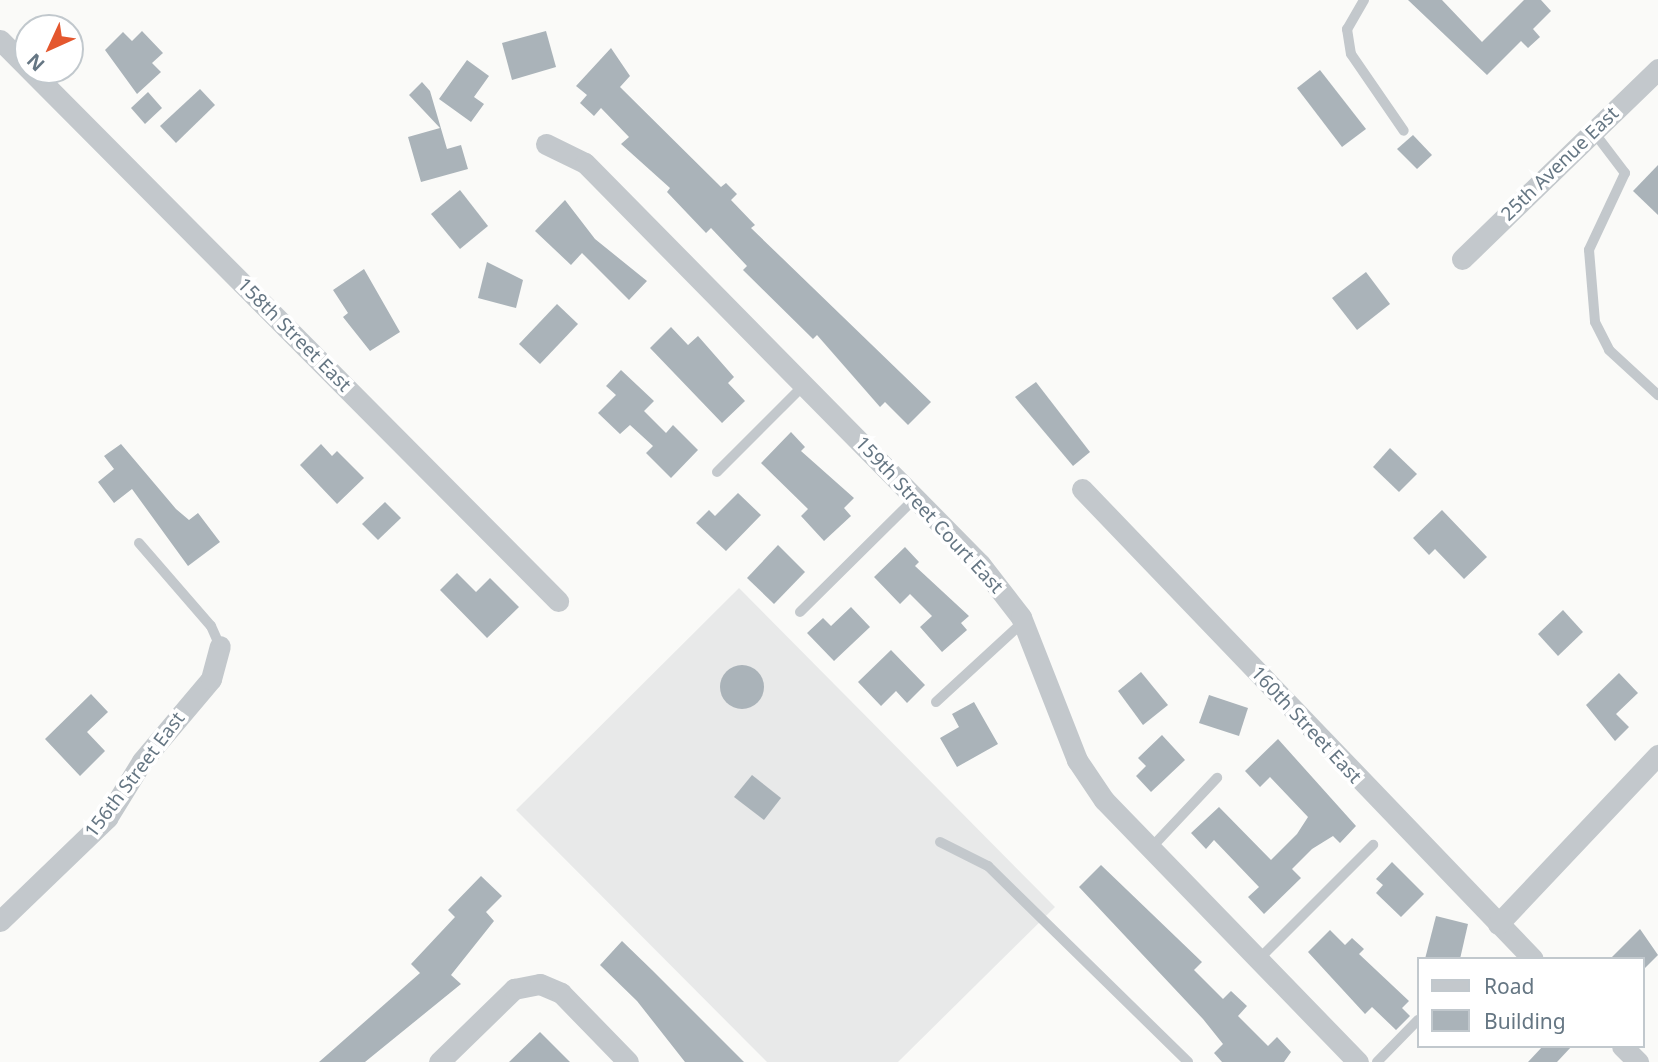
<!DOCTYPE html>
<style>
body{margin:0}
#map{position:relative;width:1658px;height:1062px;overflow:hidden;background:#fafaf8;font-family:"Noto Sans",sans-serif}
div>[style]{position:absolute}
.built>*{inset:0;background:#e8e9e9}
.building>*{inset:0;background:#aab3b9}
.round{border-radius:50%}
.service>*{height:10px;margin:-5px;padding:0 5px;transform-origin:5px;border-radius:5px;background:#c3c8cc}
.minor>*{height:21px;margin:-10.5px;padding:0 10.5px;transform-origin:10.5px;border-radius:10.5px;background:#c3c8cc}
span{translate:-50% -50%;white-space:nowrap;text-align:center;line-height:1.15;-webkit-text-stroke:7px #fff;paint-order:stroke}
.street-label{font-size:19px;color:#657683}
.legend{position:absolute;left:1417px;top:957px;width:228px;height:91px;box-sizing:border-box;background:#fff;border:2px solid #c1c8cd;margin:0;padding:9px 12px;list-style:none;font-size:21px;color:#657683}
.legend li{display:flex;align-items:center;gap:14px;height:35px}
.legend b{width:35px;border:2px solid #c1c8cd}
.north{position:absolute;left:14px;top:14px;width:70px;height:70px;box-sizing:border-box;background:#fff;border:2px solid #c1c8cd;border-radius:50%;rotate:225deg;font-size:19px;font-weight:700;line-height:28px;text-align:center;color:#657683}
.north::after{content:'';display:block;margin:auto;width:24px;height:32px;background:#e4572e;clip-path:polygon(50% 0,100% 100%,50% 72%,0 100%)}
</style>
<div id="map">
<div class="built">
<div style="clip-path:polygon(739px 588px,1055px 907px,898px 1062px,767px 1062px,516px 810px)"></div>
</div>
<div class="building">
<div style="clip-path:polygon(1408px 0,1442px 0,1482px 42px,1524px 0,1541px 0,1551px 11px,1533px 29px,1540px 37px,1528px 48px,1521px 41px,1487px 75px)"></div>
<div style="clip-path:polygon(142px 31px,163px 53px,152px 63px,161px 72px,137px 94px,105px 50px,123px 32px,132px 41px)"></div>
<div style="clip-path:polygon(546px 31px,556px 67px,512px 80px,502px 43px)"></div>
<div style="clip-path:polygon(611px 48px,630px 76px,620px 87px,721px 187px,726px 183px,737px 194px,731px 200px,755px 225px,751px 228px,931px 402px,908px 425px,885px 402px,880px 407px,817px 335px,813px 339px,743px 270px,747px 266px,711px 228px,706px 233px,667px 192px,670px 188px,621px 144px,629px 137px,601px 108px,594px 116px,580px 103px,587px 95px,576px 86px)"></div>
<div style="clip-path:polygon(467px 60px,489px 76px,474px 97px,484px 104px,471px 122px,439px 99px)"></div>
<div style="clip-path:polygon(1320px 70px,1366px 129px,1342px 147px,1297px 88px)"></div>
<div style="clip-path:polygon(422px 82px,430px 91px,447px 149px,461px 145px,468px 169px,421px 182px,408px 137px,440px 128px,409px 95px)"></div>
<div style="clip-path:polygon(200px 89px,215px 105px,176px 143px,160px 126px)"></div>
<div style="clip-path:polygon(148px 92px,162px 108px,145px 124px,131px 108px)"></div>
<div style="clip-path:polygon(1413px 135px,1432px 155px,1417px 169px,1397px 149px)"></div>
<div style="clip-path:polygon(1658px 165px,1658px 215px,1633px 191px)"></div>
<div style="clip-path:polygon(460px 190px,488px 226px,460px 249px,431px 214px)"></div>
<div style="clip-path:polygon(565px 200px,595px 239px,647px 281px,629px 300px,582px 253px,571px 265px,535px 231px)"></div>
<div style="clip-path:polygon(487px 262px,523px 280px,516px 308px,478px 298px)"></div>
<div style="clip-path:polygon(364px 269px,400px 332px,370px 351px,343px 317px,348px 313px,333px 290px)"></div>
<div style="clip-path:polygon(1366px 272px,1390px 304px,1357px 330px,1332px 298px)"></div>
<div style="clip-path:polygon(557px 304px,578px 324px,540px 364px,519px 344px)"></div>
<div style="clip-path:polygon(671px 327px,688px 345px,698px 336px,734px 377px,728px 383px,745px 401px,722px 423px,650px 348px)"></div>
<div style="clip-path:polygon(621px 370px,654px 401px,644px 411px,666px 433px,673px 425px,698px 450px,671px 478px,646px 453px,653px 446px,630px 425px,620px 434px,598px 413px,616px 395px,606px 386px)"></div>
<div style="clip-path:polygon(1036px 382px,1090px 452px,1073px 466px,1015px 397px)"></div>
<div style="clip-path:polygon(791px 432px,805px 447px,801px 451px,854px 498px,844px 508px,851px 516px,824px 541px,801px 516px,808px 509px,761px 463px)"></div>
<div style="clip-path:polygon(121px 444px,176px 509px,189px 520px,198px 513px,220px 542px,188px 566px,132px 489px,114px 503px,98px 482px,114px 469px,104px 456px)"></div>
<div style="clip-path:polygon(321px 444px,332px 456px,337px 451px,364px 478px,337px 504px,300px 465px)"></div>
<div style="clip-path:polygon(1390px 448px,1417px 474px,1399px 492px,1373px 467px)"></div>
<div style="clip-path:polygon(738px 493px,761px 515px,726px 551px,696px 523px,709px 510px,715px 516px)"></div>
<div style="clip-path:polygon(385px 502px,401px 518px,378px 540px,362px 524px)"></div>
<div style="clip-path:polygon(1442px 510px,1487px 557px,1464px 579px,1435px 549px,1429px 555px,1413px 538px)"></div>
<div style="clip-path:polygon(778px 545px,805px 572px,774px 604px,747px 578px)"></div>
<div style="clip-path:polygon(905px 547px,919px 562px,915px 566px,969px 616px,961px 623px,967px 630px,942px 652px,920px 627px,932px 616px,910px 594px,900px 604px,874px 577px)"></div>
<div style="clip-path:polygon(457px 573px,476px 592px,490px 578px,519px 607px,487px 638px,440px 590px)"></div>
<div style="clip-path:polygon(851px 607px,870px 627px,834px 661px,807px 633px,823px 618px,831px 626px)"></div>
<div style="clip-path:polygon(1563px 610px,1583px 632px,1558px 656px,1538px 634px)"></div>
<div style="clip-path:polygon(891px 650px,925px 685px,907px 703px,896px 691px,881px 706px,858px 682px)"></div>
<div class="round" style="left:720px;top:665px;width:44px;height:44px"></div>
<div style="clip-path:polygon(1141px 672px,1168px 705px,1143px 725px,1118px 691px)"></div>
<div style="clip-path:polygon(1619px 673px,1638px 693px,1616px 714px,1629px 727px,1615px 741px,1586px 705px)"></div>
<div style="clip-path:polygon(91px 694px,108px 712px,87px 732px,105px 751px,80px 776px,45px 739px)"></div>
<div style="clip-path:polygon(1209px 695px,1248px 708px,1239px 736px,1199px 723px)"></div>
<div style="clip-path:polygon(974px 702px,998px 744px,957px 767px,940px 738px,959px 727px,952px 714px)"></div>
<div style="clip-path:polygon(1162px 735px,1185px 760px,1151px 792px,1136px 776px,1146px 766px,1138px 758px)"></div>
<div style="clip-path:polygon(1278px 739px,1356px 826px,1340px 843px,1333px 836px,1312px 849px,1292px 869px,1301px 878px,1264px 914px,1248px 897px,1259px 887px,1214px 840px,1206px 849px,1191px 833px,1219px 807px,1271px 860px,1297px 834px,1308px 817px,1270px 777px,1260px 787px,1245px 771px)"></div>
<div style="clip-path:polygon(752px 775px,781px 798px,764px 820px,734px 797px)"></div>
<div style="clip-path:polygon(1392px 862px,1424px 894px,1401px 917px,1376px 893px,1383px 885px,1376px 879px)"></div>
<div style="clip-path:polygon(1101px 865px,1202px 962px,1194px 970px,1223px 999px,1231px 991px,1247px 1006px,1238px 1016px,1268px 1046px,1277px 1037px,1291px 1052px,1284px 1062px,1222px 1062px,1214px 1053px,1223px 1044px,1203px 1019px,1079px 887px)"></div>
<div style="clip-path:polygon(481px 876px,502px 896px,486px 912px,494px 921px,451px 975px,461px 984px,365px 1062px,319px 1062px,420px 973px,411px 964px,455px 917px,448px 910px)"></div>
<div style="clip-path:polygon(1436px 916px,1468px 924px,1460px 959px,1425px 959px)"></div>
<div style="clip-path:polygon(1640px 929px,1658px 955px,1642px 971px,1642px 959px,1610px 959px)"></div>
<div style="clip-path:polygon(1330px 930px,1345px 945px,1352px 938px,1364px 949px,1359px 954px,1409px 1001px,1402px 1008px,1410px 1016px,1396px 1030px,1372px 1007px,1365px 1014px,1308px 952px)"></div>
<div style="clip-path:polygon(622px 941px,652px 970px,744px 1062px,685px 1062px,637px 1001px,600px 965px)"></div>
<div style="clip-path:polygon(540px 1032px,570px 1062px,509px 1062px)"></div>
<div style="clip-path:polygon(1543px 1046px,1572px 1046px,1557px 1062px,1528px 1062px)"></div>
</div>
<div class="service">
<div style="left:1364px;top:0;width:34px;rotate:120deg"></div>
<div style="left:1347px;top:29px;width:25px;rotate:81deg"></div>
<div style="left:1351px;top:54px;width:93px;rotate:55.5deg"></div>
<div style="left:1593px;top:131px;width:53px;rotate:52.7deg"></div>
<div style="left:1625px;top:173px;width:85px;rotate:115.1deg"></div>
<div style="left:1589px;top:250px;width:72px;rotate:85.2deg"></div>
<div style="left:1595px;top:322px;width:31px;rotate:63deg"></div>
<div style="left:1609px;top:350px;width:67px;rotate:42.6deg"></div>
<div style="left:717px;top:472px;width:123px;rotate:-45deg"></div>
<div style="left:139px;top:543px;width:110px;rotate:49.1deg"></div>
<div style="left:211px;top:626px;width:22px;rotate:66deg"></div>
<div style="left:800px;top:612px;width:162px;rotate:-44.7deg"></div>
<div style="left:936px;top:702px;width:118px;rotate:-42.6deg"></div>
<div style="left:940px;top:842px;width:54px;rotate:26.6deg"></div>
<div style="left:988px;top:866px;width:280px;rotate:44.4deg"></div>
<div style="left:1150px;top:849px;width:98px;rotate:-46.7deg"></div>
<div style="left:1258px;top:960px;width:163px;rotate:-45deg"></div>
<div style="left:1377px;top:1062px;width:59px;rotate:-45.7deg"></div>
</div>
<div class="minor">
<div style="left:0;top:40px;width:40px;rotate:45deg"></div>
<div style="left:30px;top:70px;width:749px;rotate:45.16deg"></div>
<div style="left:546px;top:144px;width:43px;rotate:26deg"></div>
<div style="left:585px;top:163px;width:563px;rotate:45.43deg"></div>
<div style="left:980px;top:564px;width:67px;rotate:52.3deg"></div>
<div style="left:1021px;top:617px;width:154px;rotate:68.6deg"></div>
<div style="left:1077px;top:760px;width:48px;rotate:56deg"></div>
<div style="left:1104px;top:800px;width:365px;rotate:45.9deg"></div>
<div style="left:1462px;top:259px;width:273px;rotate:-44.1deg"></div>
<div style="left:1082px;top:489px;width:651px;rotate:46.18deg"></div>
<div style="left:0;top:921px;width:149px;rotate:-43.9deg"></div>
<div style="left:107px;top:818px;width:67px;rotate:-58.4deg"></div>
<div style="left:142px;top:761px;width:107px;rotate:-49.9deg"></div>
<div style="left:211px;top:679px;width:34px;rotate:-75deg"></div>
<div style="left:1498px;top:924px;width:233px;rotate:-46.6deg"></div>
<div style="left:1622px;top:1046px;width:23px;rotate:45deg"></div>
<div style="left:439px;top:1062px;width:105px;rotate:-44.2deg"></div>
<div style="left:514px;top:989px;width:26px;rotate:-11deg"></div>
<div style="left:540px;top:984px;width:23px;rotate:23deg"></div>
<div style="left:561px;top:993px;width:96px;rotate:45.8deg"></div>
</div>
<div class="street-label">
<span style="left:1560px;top:164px;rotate:-44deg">25th Avenue East</span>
<span style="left:294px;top:335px;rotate:45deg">158th Street East</span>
<span style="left:929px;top:515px;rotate:47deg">159th Street Court East</span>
<span style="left:1306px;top:725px;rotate:47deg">160th Street East</span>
<span style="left:135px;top:775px;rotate:-53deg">156th Street East</span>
</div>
<ul class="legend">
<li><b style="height:9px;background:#c3c8cc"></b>Road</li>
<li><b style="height:19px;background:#aab3b9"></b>Building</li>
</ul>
<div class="north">N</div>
</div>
